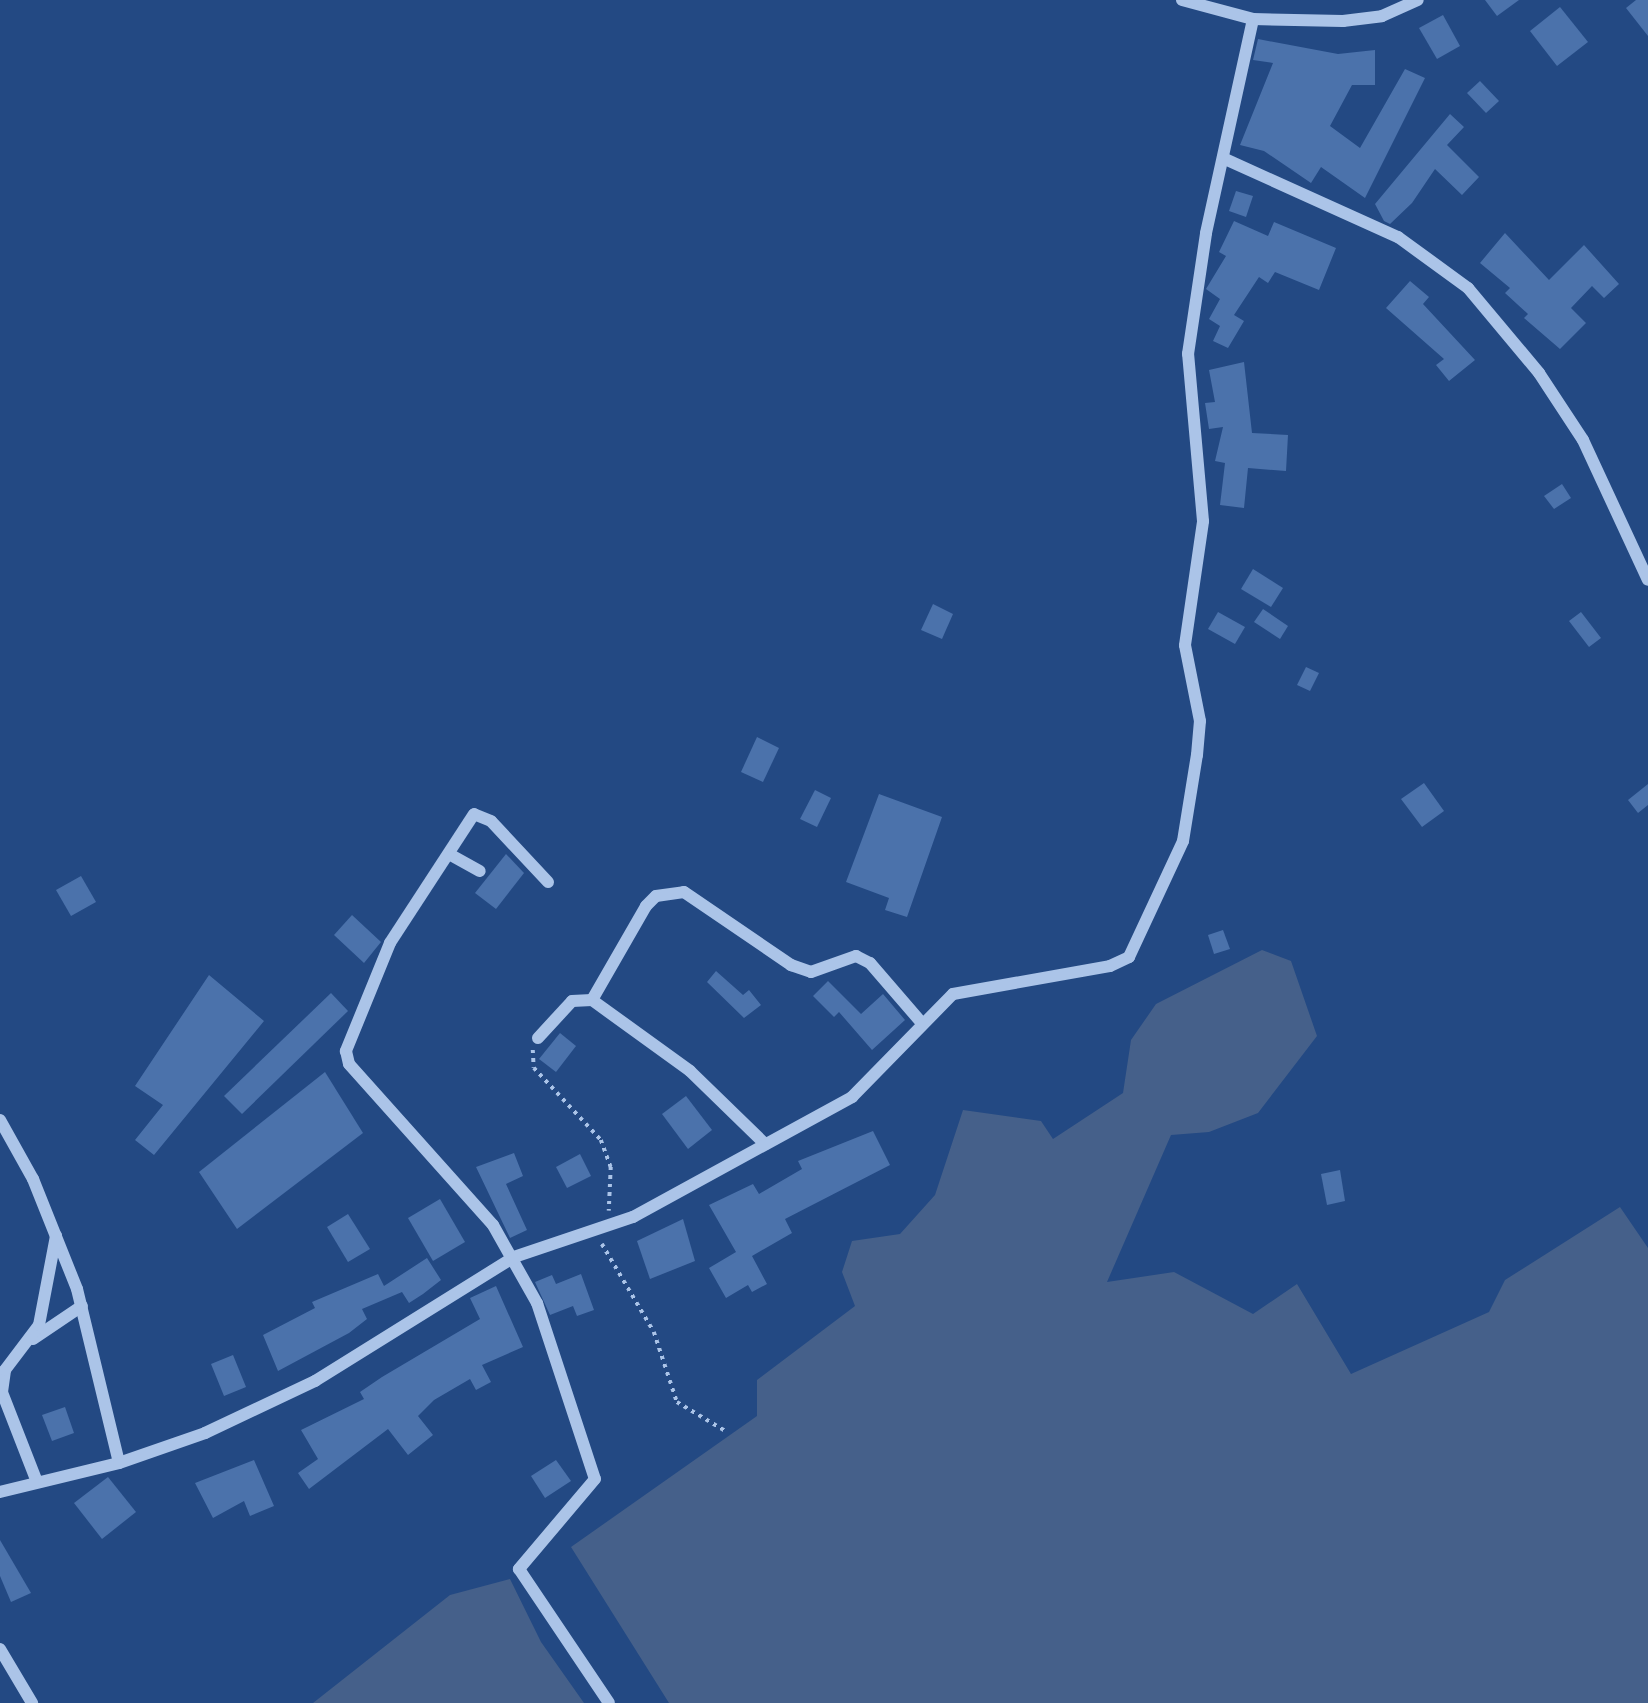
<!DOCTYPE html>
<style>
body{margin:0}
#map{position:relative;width:1648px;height:1703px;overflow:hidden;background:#234983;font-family:Cabin,sans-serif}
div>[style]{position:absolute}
.water>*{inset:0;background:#45608a}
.building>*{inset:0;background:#4b72ab}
.path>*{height:3.5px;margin-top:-1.75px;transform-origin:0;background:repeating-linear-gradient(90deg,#abc4e8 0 3.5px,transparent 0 8.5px)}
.minor>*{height:12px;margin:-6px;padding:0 6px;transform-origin:6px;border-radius:6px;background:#abc4e8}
span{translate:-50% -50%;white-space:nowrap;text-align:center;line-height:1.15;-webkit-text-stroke:6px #234983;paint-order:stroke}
</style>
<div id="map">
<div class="water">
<div style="clip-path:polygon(1262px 950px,1291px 961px,1317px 1036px,1258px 1113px,1209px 1132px,1171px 1135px,1107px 1282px,1174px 1272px,1253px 1314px,1297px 1284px,1351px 1374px,1489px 1312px,1505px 1280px,1620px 1207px,1648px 1248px,1648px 1703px,669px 1703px,571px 1547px,757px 1416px,757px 1380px,855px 1306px,842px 1272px,852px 1241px,900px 1234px,935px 1195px,963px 1110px,1041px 1121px,1053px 1139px,1123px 1093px,1131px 1040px,1156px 1004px)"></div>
<div style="clip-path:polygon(510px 1579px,541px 1642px,584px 1703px,313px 1703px,450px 1595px)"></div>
</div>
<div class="building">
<div style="clip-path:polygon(1485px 0,1519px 0,1497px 16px)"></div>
<div style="clip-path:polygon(1636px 0,1648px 0,1648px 36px,1626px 8px)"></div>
<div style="clip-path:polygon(1560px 7px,1588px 42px,1557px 66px,1530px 31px)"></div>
<div style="clip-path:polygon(1443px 15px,1460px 46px,1437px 59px,1419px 28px)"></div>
<div style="clip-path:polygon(1258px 39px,1338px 54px,1375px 50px,1375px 85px,1352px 85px,1330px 126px,1360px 148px,1405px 69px,1425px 78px,1365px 198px,1321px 167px,1311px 183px,1264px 151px,1240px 145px,1273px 63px,1253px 60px)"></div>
<div style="clip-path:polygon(1480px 81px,1499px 101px,1486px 113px,1467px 93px)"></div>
<div style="clip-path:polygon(1450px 114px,1464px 127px,1447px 145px,1479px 177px,1462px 195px,1435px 169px,1412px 203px,1390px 224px,1384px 221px,1375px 204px)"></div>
<div style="clip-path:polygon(1236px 191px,1253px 196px,1246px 217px,1229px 211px)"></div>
<div style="clip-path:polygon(1234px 221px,1268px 236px,1274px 222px,1336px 248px,1319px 290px,1275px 272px,1268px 283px,1259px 277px,1234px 315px,1244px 321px,1228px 348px,1213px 341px,1220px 326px,1209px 319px,1220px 299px,1206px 289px,1226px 256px,1219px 252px)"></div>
<div style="clip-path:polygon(1505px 233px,1549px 280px,1584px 245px,1619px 284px,1604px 298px,1592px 286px,1571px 308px,1586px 323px,1560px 349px,1524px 318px,1528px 314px,1505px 293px,1510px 288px,1480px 263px)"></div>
<div style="clip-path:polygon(1410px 281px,1429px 297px,1423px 304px,1475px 360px,1449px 381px,1436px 365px,1444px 359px,1386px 308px)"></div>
<div style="clip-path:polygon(1244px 362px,1252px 433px,1288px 435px,1286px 471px,1248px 468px,1244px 508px,1220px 505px,1225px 463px,1215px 461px,1223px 427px,1209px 429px,1205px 403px,1215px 402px,1209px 370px)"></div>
<div style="clip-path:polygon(1562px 484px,1571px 498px,1554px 509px,1544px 496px)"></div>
<div style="clip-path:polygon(1253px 569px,1283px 588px,1271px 607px,1241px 589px)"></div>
<div style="clip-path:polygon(933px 604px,953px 614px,942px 639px,921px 630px)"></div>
<div style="clip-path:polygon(1263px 609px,1288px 626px,1280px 639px,1254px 622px)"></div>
<div style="clip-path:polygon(1218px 612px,1245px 627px,1235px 644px,1208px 629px)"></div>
<div style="clip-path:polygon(1581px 612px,1601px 638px,1589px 647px,1569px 621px)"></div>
<div style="clip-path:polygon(1306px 667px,1319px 673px,1310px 691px,1297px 685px)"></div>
<div style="clip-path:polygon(757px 737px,779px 748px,763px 782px,741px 772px)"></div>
<div style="clip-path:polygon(1424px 783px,1444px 811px,1422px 827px,1401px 799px)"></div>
<div style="clip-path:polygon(1648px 784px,1648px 805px,1638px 813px,1628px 800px)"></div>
<div style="clip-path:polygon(815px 790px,831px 798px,817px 827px,800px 819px)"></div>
<div style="clip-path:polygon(879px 794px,942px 817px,907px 917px,885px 910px,889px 898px,846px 882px)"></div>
<div style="clip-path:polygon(506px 854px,524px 873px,496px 909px,475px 893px)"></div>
<div style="clip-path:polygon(81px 876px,96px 902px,71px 916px,56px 890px)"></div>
<div style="clip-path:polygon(352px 915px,381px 942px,364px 963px,334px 935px)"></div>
<div style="clip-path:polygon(1223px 930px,1230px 949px,1214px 954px,1208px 935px)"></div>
<div style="clip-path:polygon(716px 971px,743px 995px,749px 990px,761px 1005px,744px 1018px,707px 982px)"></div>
<div style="clip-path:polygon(209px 975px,264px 1021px,154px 1155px,135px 1140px,163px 1105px,135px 1086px)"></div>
<div style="clip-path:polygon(828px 981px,861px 1014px,883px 994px,905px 1020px,872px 1050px,839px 1012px,834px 1017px,813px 996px)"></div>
<div style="clip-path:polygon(331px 993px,348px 1011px,242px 1114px,224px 1096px)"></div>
<div style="clip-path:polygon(560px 1033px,576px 1046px,556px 1072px,539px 1059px)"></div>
<div style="clip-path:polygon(325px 1072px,363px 1133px,237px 1229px,199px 1172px)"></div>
<div style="clip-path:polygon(686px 1096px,712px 1130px,688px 1149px,662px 1114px)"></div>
<div style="clip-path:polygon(873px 1131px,890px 1165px,785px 1219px,792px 1233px,752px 1256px,767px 1284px,752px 1292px,748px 1285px,726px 1298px,709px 1268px,736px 1252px,709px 1205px,753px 1184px,759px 1194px,802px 1169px,798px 1161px)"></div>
<div style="clip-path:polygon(514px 1153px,523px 1176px,506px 1184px,527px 1230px,510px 1238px,476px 1167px)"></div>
<div style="clip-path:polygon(580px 1154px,591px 1176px,567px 1188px,556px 1167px)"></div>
<div style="clip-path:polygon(1340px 1170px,1345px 1201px,1327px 1205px,1321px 1174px)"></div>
<div style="clip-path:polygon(440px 1199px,465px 1242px,433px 1261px,408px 1218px)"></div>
<div style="clip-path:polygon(348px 1214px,370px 1249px,348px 1262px,327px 1227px)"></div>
<div style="clip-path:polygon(683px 1219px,695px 1261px,650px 1279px,637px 1241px)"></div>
<div style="clip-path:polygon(427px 1258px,441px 1280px,423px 1294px,409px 1303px,402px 1292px,362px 1309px,367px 1319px,349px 1333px,278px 1371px,263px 1335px,315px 1308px,312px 1302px,378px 1274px,384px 1286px)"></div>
<div style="clip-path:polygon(581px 1274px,594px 1310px,577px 1316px,573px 1306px,550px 1315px,535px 1282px,552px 1275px,556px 1284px)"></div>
<div style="clip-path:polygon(496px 1286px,523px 1347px,482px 1365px,491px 1382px,476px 1390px,470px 1379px,434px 1400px,418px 1416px,433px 1435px,408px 1455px,388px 1429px,309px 1489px,298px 1473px,318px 1459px,301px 1430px,364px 1399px,360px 1392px,382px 1377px,480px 1319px,470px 1298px)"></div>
<div style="clip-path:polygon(233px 1355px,246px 1387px,224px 1396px,211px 1364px)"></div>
<div style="clip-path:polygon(65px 1407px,74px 1433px,52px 1441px,42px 1415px)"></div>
<div style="clip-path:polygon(254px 1460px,274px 1506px,250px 1516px,244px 1501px,213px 1518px,195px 1483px)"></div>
<div style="clip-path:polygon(556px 1460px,571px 1481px,545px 1498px,531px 1476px)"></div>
<div style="clip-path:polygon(108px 1477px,136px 1512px,102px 1539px,74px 1503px)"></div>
<div style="clip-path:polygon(0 1540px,31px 1593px,11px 1602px,0 1576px)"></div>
</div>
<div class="path">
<div style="left:533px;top:1050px;width:18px;rotate:87deg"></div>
<div style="left:534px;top:1068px;width:98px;rotate:47.1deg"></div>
<div style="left:601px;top:1140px;width:29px;rotate:70deg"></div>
<div style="left:611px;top:1167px;width:44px;rotate:92.6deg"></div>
<div style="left:602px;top:1244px;width:102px;rotate:59.4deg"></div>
<div style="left:654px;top:1332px;width:74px;rotate:71.8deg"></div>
<div style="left:677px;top:1402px;width:58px;rotate:31deg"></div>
</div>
<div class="minor">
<div style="left:1182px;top:0;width:73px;rotate:15deg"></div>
<div style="left:1253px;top:19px;width:90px;rotate:1.3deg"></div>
<div style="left:1343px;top:21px;width:39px;rotate:-7deg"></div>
<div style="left:1382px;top:16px;width:39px;rotate:-24deg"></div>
<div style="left:1225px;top:159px;width:190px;rotate:24.3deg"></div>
<div style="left:1398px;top:237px;width:87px;rotate:36.1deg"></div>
<div style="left:1468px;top:288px;width:111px;rotate:50.1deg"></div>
<div style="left:1539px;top:373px;width:80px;rotate:56.7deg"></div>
<div style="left:1583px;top:440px;width:154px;rotate:65.1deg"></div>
<div style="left:449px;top:854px;width:35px;rotate:29deg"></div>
<div style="left:548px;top:882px;width:83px;rotate:-133.1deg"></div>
<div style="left:491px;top:821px;width:18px;rotate:-158deg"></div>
<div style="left:474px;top:814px;width:154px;rotate:123.1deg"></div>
<div style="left:390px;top:943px;width:117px;rotate:112.2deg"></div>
<div style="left:346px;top:1051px;width:13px;rotate:77deg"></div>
<div style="left:349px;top:1064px;width:216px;rotate:48.2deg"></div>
<div style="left:493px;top:1225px;width:90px;rotate:60.6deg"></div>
<div style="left:537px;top:1303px;width:185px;rotate:71.8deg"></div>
<div style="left:595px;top:1479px;width:118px;rotate:130.2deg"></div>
<div style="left:519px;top:1569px;width:161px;rotate:56.1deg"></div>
<div style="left:592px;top:1000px;width:108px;rotate:-60.1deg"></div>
<div style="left:646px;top:906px;width:14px;rotate:-45deg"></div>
<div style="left:656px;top:896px;width:28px;rotate:-8deg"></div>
<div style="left:684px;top:892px;width:130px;rotate:34.3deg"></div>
<div style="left:791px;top:965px;width:21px;rotate:19deg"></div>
<div style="left:811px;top:972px;width:48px;rotate:-19.6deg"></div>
<div style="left:856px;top:956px;width:16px;rotate:27deg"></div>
<div style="left:870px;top:963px;width:78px;rotate:49.2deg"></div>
<div style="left:538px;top:1038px;width:50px;rotate:-47.4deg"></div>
<div style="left:572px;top:1001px;width:20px;rotate:-3deg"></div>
<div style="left:592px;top:1000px;width:121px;rotate:35.9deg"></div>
<div style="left:690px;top:1071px;width:105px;rotate:44.2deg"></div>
<div style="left:0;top:1120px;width:68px;rotate:60.8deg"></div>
<div style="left:33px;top:1179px;width:118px;rotate:68.2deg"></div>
<div style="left:77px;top:1289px;width:179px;rotate:76.4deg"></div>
<div style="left:33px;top:1339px;width:59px;rotate:-34deg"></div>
<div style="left:37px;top:1482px;width:97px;rotate:-111.3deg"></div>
<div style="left:2px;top:1392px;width:22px;rotate:-82deg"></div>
<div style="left:5px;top:1370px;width:56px;rotate:-52.9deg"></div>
<div style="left:39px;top:1325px;width:91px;rotate:-79.2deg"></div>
<div style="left:0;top:1492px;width:122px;rotate:-13.7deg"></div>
<div style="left:119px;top:1463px;width:91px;rotate:-19.2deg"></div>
<div style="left:205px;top:1433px;width:122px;rotate:-25.3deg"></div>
<div style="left:315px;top:1381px;width:234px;rotate:-31.9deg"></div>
<div style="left:514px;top:1257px;width:126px;rotate:-18.6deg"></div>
<div style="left:633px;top:1217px;width:250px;rotate:-28.7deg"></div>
<div style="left:852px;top:1097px;width:144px;rotate:-45.6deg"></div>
<div style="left:953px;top:994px;width:159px;rotate:-10.1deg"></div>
<div style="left:1110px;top:966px;width:21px;rotate:-25deg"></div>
<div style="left:1129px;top:957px;width:128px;rotate:-65deg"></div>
<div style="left:1183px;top:841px;width:87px;rotate:-80.8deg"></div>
<div style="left:1197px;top:755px;width:34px;rotate:-85deg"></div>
<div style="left:1200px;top:721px;width:77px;rotate:-101.2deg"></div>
<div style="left:1185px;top:645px;width:125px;rotate:-81.7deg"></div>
<div style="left:1203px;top:521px;width:168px;rotate:-95.1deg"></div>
<div style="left:1188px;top:354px;width:122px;rotate:-81.5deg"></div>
<div style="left:1206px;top:233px;width:219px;rotate:-77.6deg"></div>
<div style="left:0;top:1649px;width:63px;rotate:59.3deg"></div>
</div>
</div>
